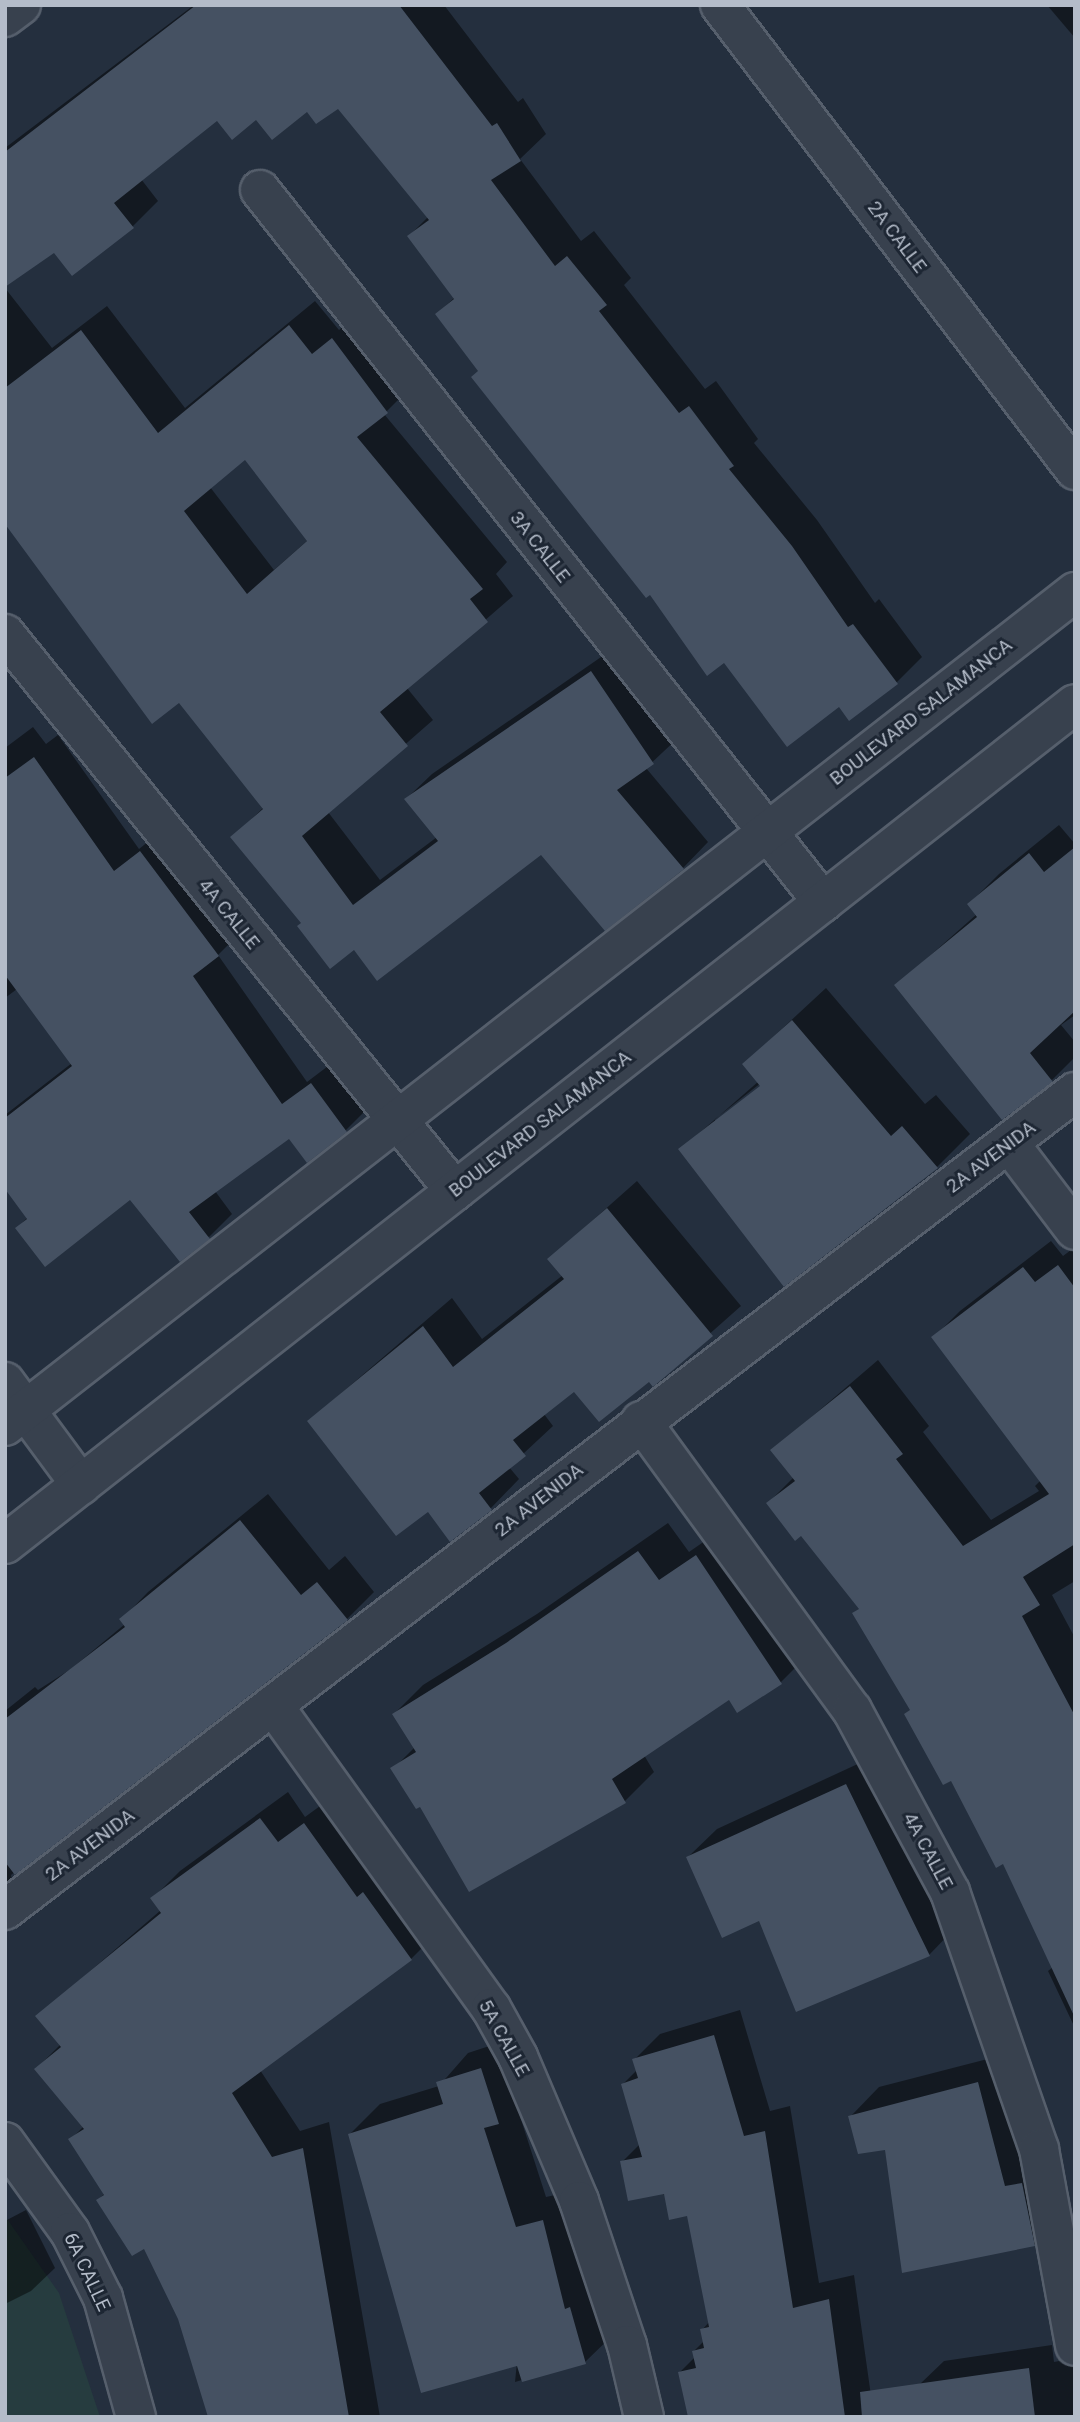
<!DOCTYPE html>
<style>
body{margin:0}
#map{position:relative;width:1080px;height:2422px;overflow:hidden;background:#242f3e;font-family:Roboto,sans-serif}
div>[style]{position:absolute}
.green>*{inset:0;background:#263c3f}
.shadow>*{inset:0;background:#0007}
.building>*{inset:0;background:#455162}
.roads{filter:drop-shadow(2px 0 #565f6c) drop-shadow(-2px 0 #565f6c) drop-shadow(0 2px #565f6c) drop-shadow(0 -2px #565f6c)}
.street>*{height:38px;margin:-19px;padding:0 19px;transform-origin:19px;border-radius:19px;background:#38414e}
span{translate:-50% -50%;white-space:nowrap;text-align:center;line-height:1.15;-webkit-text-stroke:6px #1d2633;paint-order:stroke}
.street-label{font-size:19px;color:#b4bcc9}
.frame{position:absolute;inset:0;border:7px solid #b4bcc9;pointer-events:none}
</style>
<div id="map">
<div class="green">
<div style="clip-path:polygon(5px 2216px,59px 2293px,100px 2417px,5px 2417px)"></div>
</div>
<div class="shadow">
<div style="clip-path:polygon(194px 5px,444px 5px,518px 102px,523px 98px,546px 134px,520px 159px,581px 241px,594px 231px,631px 278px,624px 285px,705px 389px,716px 381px,758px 439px,754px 443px,817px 520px,875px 603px,879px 599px,922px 657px,897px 682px,839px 704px,725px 661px,651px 592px,437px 314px,455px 297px,409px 236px,428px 217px,338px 106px,218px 119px,141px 179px,158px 201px,132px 227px,54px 251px,5px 285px,5px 148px)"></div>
<div style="clip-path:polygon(1047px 5px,1075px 5px,1075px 38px)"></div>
<div style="clip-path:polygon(evenodd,5px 288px,52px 348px,107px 306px,185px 408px,315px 301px,339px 330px,358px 314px,412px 386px,384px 414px,507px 562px,496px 574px,513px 596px,407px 688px,433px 720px,328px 812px,380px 880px,437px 837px,406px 799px,432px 774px,617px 646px,679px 737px,646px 768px,708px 842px,683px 868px,542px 853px,354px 948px,303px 922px,232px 838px,264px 807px,180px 700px,5px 500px,5px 288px,245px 458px,308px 540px,274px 570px,210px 487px,245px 458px)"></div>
<div style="clip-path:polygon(33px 727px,46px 744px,58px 735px,139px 849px,164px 829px,242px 931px,218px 955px,307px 1082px,336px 1060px,369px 1107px,345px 1131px,290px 1137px,215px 1191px,232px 1214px,209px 1237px,131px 1198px,17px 1228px,27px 1218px,5px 1187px,5px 1115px,72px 1063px,17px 989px,5px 998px,5px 748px)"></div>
<div style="clip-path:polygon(1059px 825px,1075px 844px,1075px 1015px,1061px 1025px,1075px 1042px,1075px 1057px,1052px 1080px,897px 985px,977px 914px,969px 904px,999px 874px)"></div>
<div style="clip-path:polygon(evenodd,826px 988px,925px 1104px,936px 1095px,970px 1134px,937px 1167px,784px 1285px,681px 1149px,759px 1081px,744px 1064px,826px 988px,766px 1079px,768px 1082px,715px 1123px,715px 1119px,766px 1079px)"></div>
<div style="clip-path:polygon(637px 1181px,741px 1306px,653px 1384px,649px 1380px,575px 1390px,544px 1414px,553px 1426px,509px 1467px,519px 1479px,491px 1508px,428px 1510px,309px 1421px,452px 1298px,482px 1339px,563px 1275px,549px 1259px)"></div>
<div style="clip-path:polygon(1051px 1241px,1063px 1256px,1075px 1247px,1075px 1581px,1052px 1595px,1075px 1638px,1075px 2028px,1048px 1971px,1053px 1967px,1004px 1862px,911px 1709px,860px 1608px,802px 1533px,768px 1503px,794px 1477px,773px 1450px,878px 1360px,929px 1426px,923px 1432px,991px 1520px,1039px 1491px,1035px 1486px,1041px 1480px,933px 1338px,960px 1311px)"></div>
<div style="clip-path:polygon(268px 1494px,329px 1570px,345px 1556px,374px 1592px,347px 1619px,11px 1875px,13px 1892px,5px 1900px,5px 1711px,35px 1687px,38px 1690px,71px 1669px,125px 1624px,121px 1620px,148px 1592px)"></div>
<div style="clip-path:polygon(668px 1523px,689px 1552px,725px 1527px,810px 1653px,781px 1682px,729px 1698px,644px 1755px,654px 1772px,625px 1801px,420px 1805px,393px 1769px,415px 1747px,394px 1714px,423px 1685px,537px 1614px)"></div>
<div style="clip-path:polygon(875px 1756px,957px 1926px,929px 1955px,760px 1919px,688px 1857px,717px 1829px)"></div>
<div style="clip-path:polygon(288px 1792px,305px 1817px,331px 1798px,438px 1932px,411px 1959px,260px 2070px,300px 2131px,329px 2122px,380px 2417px,216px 2417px,180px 2318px,144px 2246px,98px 2200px,105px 2193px,70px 2140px,84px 2126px,36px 2069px,61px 2044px,38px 2016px,161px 1910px,153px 1898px,180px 1871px)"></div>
<div style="clip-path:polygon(740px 2010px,770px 2111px,790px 2106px,819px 2283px,854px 2275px,874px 2417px,697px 2417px,680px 2372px,695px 2357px,694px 2351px,704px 2341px,702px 2330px,710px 2321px,689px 2214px,622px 2162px,640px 2144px,623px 2084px,637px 2070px,634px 2060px,660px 2034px)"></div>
<div style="clip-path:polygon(511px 2039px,528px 2092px,516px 2104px,546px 2197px,573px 2191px,616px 2332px,585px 2362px,515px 2382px,517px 2362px,350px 2134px,380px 2104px,439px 2086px,468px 2053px)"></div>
<div style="clip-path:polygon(1007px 2054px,1063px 2215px,1034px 2245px,886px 2148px,850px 2117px,879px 2087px)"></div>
<div style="clip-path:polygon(26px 2210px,55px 2268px,31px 2291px,5px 2304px,5px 2221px)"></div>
<div style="clip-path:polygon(1052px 2345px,1054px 2362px,1075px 2358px,1075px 2417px,925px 2417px,920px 2384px,944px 2361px)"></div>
</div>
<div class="building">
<div style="clip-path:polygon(196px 5px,399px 5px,492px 126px,497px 123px,521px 161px,491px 180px,555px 266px,567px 256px,607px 305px,599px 311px,679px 413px,689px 406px,734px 466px,729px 469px,792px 546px,848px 627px,853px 624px,898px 684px,849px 721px,839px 707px,787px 747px,724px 663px,707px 676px,650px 595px,646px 598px,471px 377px,478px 371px,435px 314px,454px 299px,407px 236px,429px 220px,338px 109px,316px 124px,307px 112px,272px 140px,256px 120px,232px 140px,217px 121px,114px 203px,134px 228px,72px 276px,54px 253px,5px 287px,5px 152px)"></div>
<div style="clip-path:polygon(evenodd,289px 325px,312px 354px,332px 338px,388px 413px,357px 437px,483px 589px,470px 599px,488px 622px,380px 712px,408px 746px,302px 836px,353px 905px,438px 841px,404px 799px,591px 671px,654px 764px,617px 790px,684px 869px,605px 931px,541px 855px,377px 981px,354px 950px,330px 969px,297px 926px,301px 923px,230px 837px,263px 809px,179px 703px,152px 724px,5px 524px,5px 388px,81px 330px,158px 433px,289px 325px,245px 460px,307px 541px,247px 594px,184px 511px,245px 460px)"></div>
<div style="clip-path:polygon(34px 757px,114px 871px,140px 851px,219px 956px,193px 976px,282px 1104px,311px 1083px,347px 1132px,307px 1163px,289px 1139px,189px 1212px,210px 1239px,180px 1262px,130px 1200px,45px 1267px,15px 1228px,27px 1219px,5px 1189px,5px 1118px,72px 1066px,5px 975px,5px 778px)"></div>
<div style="clip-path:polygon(1075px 847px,1075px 1011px,1030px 1053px,1053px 1082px,1002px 1120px,894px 985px,977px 917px,967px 904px,1029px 853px,1044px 872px)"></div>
<div style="clip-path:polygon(792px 1020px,891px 1136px,902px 1126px,938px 1168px,784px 1287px,678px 1149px,760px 1086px,742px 1064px)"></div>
<div style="clip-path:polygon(607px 1208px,713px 1336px,653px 1387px,649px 1382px,599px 1422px,574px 1392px,513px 1440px,526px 1456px,479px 1493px,492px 1510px,450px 1542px,428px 1512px,396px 1536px,307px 1421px,423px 1326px,453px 1367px,564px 1279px,547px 1259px)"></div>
<div style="clip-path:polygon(1058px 1265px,1075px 1288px,1075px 1544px,1023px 1577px,1040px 1605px,1022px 1616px,1075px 1716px,1075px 2018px,1003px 1864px,996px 1868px,951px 1781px,943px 1785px,904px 1714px,910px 1710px,852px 1613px,859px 1609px,801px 1536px,795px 1541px,766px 1503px,795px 1481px,770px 1450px,850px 1386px,903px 1454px,896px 1459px,963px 1546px,1049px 1494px,931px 1337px,1023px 1267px,1035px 1282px)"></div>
<div style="clip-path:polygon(240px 1520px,301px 1595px,317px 1582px,348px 1620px,15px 1875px,5px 1862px,5px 1719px,125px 1627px,119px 1619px)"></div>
<div style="clip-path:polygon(638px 1551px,659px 1580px,696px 1555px,782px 1684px,737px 1713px,729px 1700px,612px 1779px,626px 1803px,469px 1892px,420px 1807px,416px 1809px,390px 1768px,416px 1752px,392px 1714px,506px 1643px)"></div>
<div style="clip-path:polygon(846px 1784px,930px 1956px,796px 2012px,759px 1921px,722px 1938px,686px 1857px)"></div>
<div style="clip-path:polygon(260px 1818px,278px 1842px,304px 1823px,357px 1897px,363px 1892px,412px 1960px,232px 2093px,272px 2157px,303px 2148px,349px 2417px,208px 2417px,178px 2319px,144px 2249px,132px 2256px,96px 2200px,104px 2195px,68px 2139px,84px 2129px,34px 2069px,61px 2047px,35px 2016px,161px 1913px,150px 1898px)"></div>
<div style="clip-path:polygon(714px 2035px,744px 2136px,765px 2131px,793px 2308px,829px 2299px,845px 2417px,688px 2417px,678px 2372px,696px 2368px,692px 2351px,704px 2348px,700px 2329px,709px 2327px,687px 2216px,669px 2220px,664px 2194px,628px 2201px,620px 2161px,642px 2157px,621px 2084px,638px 2078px,632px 2059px)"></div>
<div style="clip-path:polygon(481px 2068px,499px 2124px,484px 2128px,516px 2227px,543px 2220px,565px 2309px,570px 2307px,586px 2364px,522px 2382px,517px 2366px,421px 2393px,348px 2134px,443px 2104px,436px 2082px)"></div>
<div style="clip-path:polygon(978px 2082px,1005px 2186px,1022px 2183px,1035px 2246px,902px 2273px,885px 2150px,858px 2154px,848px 2116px)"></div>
<div style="clip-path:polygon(1029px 2368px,1035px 2417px,862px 2417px,860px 2392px)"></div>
</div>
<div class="roads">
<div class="street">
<div style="left:720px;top:5px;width:585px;rotate:52.64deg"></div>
<div style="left:5px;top:17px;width:20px;rotate:-37deg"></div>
<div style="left:260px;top:190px;width:908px;rotate:51.67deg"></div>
<div style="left:5px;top:634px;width:716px;rotate:51.07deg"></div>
<div style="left:1009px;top:1143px;width:109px;rotate:52.8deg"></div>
<div style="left:5px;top:1382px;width:128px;rotate:53.6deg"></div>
<div style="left:641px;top:1421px;width:358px;rotate:53.9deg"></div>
<div style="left:852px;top:1710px;width:207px;rotate:61.7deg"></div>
<div style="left:950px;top:1892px;width:272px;rotate:70.9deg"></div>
<div style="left:1039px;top:2149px;width:200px;rotate:79.6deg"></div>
<div style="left:5px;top:1426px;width:1357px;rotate:-37.93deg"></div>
<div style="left:5px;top:1544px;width:1360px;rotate:-38.13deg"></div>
<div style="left:273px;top:1705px;width:373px;rotate:54.3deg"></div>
<div style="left:491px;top:2008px;width:56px;rotate:61.1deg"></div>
<div style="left:518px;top:2057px;width:156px;rotate:67deg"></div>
<div style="left:579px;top:2201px;width:152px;rotate:71.6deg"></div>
<div style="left:627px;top:2345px;width:74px;rotate:76.7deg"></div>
<div style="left:5px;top:1910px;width:1347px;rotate:-37.4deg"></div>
<div style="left:5px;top:2142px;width:111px;rotate:54.2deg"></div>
<div style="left:70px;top:2232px;width:74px;rotate:63.4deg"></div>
<div style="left:103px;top:2298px;width:123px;rotate:74.5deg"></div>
</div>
</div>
<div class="street-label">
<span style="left:897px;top:237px;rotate:53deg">2A CALLE</span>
<span style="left:540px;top:547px;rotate:52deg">3A CALLE</span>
<span style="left:921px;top:712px;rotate:-38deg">BOULEVARD SALAMANCA</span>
<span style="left:229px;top:914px;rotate:51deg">4A CALLE</span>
<span style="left:540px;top:1124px;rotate:-38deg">BOULEVARD SALAMANCA</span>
<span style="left:991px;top:1157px;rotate:-37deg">2A AVENIDA</span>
<span style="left:539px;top:1500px;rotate:-38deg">2A AVENIDA</span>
<span style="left:90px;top:1845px;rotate:-37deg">2A AVENIDA</span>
<span style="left:928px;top:1851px;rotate:62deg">4A CALLE</span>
<span style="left:504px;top:2038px;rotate:61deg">5A CALLE</span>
<span style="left:87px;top:2272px;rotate:65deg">6A CALLE</span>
</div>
<div class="frame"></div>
</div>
